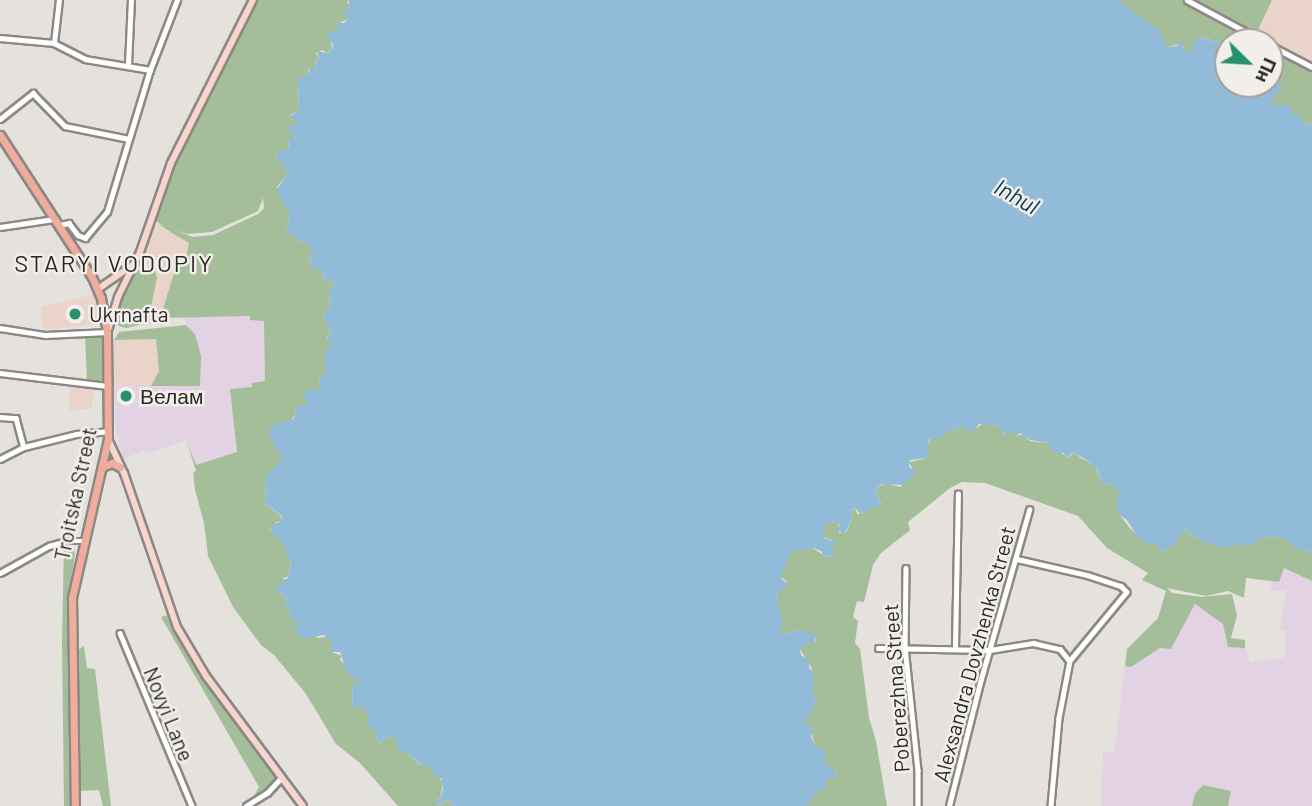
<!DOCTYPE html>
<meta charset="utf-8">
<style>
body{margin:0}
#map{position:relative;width:1312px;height:806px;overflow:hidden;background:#e5e2de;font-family:Barlow,sans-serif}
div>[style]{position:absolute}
.commercial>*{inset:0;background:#ead3c8}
.industrial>*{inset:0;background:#e3d2e4}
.green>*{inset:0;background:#a3be98}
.water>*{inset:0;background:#92bad9}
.roads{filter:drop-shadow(2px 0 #8c8885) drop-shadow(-2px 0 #8c8885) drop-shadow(0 2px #8c8885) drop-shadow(0 -2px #8c8885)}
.street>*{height:4.5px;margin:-2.25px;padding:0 2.25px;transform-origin:2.25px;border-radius:2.25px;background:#fff}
.secondary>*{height:6px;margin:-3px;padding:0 3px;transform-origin:3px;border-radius:3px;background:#f8d6cd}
.primary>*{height:7px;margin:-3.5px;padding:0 3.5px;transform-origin:3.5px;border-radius:3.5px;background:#f0ad9b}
.dots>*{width:19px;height:19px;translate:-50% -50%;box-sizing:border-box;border:4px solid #f2efeb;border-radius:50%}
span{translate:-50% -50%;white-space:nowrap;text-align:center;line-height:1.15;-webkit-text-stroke:5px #f2efeb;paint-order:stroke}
.poi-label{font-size:21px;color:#292826}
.left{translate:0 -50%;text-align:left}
.street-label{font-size:21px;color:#292826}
.water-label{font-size:23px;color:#023554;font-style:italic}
.quarter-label{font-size:24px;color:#292826;letter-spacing:2px}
.north{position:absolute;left:1214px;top:28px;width:70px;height:70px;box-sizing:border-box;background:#f2efeb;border:2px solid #a29f9c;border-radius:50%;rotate:114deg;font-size:19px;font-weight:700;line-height:28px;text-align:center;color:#292826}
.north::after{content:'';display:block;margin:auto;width:24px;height:32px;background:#27906e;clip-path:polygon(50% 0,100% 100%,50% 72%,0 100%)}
</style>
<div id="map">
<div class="commercial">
<div style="clip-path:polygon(1272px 0,1312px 0,1312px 64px,1256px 34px)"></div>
<div style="clip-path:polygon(152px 224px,188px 240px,189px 250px,171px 282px,158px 323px,126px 328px,114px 319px)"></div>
<div style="clip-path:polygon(96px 294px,101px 316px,92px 325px,46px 329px,42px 327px,41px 307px)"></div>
<div style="clip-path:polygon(156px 338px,159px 371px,151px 386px,114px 386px,114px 340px)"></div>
<div style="clip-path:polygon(70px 385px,93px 387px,92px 409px,69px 410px)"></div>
</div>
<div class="industrial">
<div style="clip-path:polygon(185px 315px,250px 316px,264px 321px,265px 381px,252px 387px,230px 389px,237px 452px,196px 466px,187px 440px,146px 454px,144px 450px,123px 460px,116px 432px,114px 386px,200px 386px,195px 334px,186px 325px)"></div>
<div style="clip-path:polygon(1284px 568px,1312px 581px,1312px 806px,1101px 806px,1103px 752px,1114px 752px,1125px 666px,1131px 667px,1160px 648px,1171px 649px,1194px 603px,1223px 624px,1228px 647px,1245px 648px,1250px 662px,1285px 657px,1286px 631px,1280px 629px,1286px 591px,1270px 590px,1270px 582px,1279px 582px)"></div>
</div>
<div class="green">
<div style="clip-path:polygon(257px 0,357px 0,347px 1px,350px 7px,345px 13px,348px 19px,337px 24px,338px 31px,329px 33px,332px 48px,327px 53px,322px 50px,316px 53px,319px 58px,315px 64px,317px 70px,309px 69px,306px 75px,298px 78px,299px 110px,290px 115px,298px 124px,286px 127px,296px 136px,288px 141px,289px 149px,277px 153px,276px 158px,284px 164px,287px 175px,277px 187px,290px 217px,286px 234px,294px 234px,297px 240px,307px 243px,311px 250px,310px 269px,322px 269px,323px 279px,333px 282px,334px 287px,329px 293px,331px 307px,323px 315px,331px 332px,326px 339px,331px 344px,325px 357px,326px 371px,319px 380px,321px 390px,303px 395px,309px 403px,293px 408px,297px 413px,290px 421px,272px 427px,269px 436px,283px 458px,265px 478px,266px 499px,263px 502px,281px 516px,282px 521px,276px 522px,270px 530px,286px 546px,286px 555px,290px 558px,291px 566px,287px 577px,283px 578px,283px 585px,279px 584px,277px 590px,287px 599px,284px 604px,290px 610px,289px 616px,298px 623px,295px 632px,319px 638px,327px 636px,332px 642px,332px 652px,342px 656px,340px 660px,347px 666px,347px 672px,355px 679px,361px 677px,360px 682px,353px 685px,352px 707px,362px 707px,368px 714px,368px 727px,375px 730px,379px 745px,382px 739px,395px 737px,400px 751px,405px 751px,420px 765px,428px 765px,443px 782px,440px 799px,436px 800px,437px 805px,449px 800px,454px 806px,398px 806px,360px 763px,336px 744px,306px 694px,274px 655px,261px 645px,233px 607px,208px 556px,204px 523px,195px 490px,193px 473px,196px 471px,186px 440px,196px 465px,237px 452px,230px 389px,252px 387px,252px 383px,265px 381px,264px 321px,250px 320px,250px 316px,160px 318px,176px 267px,186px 258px,189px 243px,157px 224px,193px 237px,213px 235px,258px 214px,264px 208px,263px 198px,258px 211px,212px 232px,187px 234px,167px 228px,157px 222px,155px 217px,173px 165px)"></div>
<div style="clip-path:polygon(1117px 0,1183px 0,1260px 42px,1243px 42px,1241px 39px,1228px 44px,1199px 37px,1189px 55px,1180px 44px,1167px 47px,1160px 31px)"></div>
<div style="clip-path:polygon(1192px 0,1272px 0,1256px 34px)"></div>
<div style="clip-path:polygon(1270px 47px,1312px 70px,1312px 124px,1308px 125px,1292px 115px,1292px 105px,1271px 105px,1276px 82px,1270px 71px)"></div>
<div style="clip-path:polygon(146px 269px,155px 271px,157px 277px,148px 323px,126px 328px,119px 326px,114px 319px,117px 303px,134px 271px)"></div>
<div style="clip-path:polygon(186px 325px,195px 334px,201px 356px,200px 386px,151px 386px,159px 371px,156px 339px,114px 340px,119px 332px)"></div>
<div style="clip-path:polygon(103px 334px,103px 379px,99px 383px,87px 382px,85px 335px)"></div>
<div style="clip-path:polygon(984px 423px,1001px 426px,1004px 434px,1012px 431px,1017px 436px,1023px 434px,1030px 441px,1049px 443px,1068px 458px,1073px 453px,1095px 466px,1102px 483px,1113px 485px,1120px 492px,1117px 511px,1129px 527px,1140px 539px,1155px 544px,1164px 552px,1183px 531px,1188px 529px,1192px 537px,1197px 536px,1207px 544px,1211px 542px,1217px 547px,1226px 544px,1255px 544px,1260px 538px,1273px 536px,1291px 541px,1296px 549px,1312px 552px,1312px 581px,1284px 568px,1279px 582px,1246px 578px,1244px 598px,1228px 591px,1206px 596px,1167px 588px,1172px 593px,1202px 597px,1232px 594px,1237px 615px,1231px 638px,1245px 640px,1245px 648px,1228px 647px,1223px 624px,1195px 604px,1171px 649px,1160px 648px,1131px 667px,1125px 666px,1127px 649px,1158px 618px,1166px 591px,1142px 580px,1148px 573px,1107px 548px,1078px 516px,985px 483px,962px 482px,950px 488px,908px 522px,910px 530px,881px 553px,873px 565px,864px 602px,857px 601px,853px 617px,858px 621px,855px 643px,860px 649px,869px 718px,876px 741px,887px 806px,806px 806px,817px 791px,825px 789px,828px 778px,834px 778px,837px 773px,823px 761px,825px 751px,815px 746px,811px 731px,803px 721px,809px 715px,816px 701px,813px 695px,812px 669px,800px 649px,805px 643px,816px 641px,815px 637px,798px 630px,783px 634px,780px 632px,782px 623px,776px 595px,788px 583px,780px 576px,790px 553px,793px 549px,813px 548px,826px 557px,834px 555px,832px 540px,822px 537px,825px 525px,836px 521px,839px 523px,839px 533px,846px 532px,852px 519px,851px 510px,855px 508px,857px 514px,861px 514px,881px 504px,875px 489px,885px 483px,900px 487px,915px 475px,909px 462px,927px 458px,925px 453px,931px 437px,937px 439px,952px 429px,956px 431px,960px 425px,973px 430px)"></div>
<div style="clip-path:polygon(64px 544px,73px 547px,75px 554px,69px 598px,68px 646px,70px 806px,64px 806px,62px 643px)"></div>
<div style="clip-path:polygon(168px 615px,203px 677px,277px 775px,277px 781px,263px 794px,254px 796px,259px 787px,161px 617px)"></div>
<div style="clip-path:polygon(84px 646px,87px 668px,95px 669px,111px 806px,103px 806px,99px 790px,80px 791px,78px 650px)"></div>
<div style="clip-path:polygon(1203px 785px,1231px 791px,1228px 806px,1192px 806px,1195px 794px)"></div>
</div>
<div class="water">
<div style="clip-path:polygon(349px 0,1117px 0,1160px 31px,1167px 47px,1177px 46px,1182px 40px,1182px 47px,1189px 54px,1198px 37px,1228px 44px,1228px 84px,1270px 84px,1270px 71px,1283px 89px,1276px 92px,1271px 105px,1292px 105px,1292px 115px,1296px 114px,1307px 125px,1312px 124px,1312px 552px,1295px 549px,1291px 541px,1273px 536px,1260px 538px,1255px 544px,1216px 547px,1211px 542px,1208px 545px,1197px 536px,1192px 537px,1188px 529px,1183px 531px,1174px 544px,1163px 552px,1155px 544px,1145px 543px,1137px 537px,1127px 520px,1117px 513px,1117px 498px,1120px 492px,1113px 485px,1102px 483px,1096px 467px,1082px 457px,1072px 453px,1066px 459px,1064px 453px,1053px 452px,1049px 443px,1030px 440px,1021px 433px,1016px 436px,1012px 431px,1006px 435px,998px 425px,979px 424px,972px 432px,960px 425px,956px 431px,952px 429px,936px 440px,929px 439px,927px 458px,910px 460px,909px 466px,916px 474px,903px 485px,882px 484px,875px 489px,881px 505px,860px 514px,855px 508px,851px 510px,852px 519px,844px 534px,837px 530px,840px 525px,836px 521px,825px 525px,823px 538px,837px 542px,833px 546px,834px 555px,824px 557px,821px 551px,813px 548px,800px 551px,793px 549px,781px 575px,782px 580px,788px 583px,776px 595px,783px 624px,780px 632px,783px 634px,798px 630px,812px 633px,815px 637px,815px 644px,810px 642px,800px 649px,801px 655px,809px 660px,809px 669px,813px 670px,813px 695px,816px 701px,810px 716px,803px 721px,813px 728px,811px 736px,815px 746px,825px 751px,823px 761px,837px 773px,834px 778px,828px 778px,825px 790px,817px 791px,806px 806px,454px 806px,449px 800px,436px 805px,435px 801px,440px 799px,443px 789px,442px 779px,435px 776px,428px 765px,422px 766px,405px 751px,399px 751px,395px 737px,382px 739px,379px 745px,375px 730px,368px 727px,368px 714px,362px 707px,352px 707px,353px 685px,359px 682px,361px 678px,354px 679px,347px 672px,340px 652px,332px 652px,331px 640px,324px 635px,304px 639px,295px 632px,298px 623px,289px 616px,290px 610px,284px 604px,287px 599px,275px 588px,278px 584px,283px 585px,283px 579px,287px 579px,291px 566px,290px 558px,286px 555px,286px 547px,270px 531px,274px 524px,282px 521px,282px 516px,263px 502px,266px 499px,265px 478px,283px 458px,269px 436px,271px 426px,293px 419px,297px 413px,293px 408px,309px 403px,303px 395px,310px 389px,321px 390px,319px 380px,326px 371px,324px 358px,331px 344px,326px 340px,331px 332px,323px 315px,331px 307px,329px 292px,334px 287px,333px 282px,323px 279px,322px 269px,310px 269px,311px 250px,307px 243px,297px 240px,294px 234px,286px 234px,290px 217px,277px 189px,287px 175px,284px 164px,276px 158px,277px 152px,289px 149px,288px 139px,296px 136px,285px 127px,298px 124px,290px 116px,299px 110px,298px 78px,306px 75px,311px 68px,317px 70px,315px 65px,319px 58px,317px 51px,328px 53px,333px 47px,332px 42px,328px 40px,328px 33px,337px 31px,337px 23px,344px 23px,348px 19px,343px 11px,349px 9px)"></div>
</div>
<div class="roads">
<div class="street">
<div style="left:1187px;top:0;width:89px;rotate:28.3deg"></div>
<div style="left:0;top:38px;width:54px;rotate:5.3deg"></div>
<div style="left:54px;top:43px;width:35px;rotate:27deg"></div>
<div style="left:85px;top:59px;width:66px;rotate:9.6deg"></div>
<div style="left:54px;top:43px;width:43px;rotate:-83.4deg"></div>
<div style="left:1270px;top:45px;width:47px;rotate:27.6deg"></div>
<div style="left:128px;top:65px;width:65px;rotate:-87.4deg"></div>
<div style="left:0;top:119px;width:42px;rotate:-38.2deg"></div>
<div style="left:33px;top:93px;width:46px;rotate:45.9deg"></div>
<div style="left:65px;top:126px;width:65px;rotate:11.5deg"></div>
<div style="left:60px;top:225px;width:9px;rotate:-13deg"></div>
<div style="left:69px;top:223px;width:15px;rotate:53deg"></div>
<div style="left:78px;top:235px;width:8px;rotate:23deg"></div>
<div style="left:85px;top:238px;width:34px;rotate:-50deg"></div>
<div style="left:107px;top:212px;width:148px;rotate:-73.2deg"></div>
<div style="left:150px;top:70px;width:75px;rotate:-68.9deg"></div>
<div style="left:0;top:227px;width:56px;rotate:-8.3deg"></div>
<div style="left:0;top:328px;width:46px;rotate:8.8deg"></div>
<div style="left:45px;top:335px;width:63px;rotate:-2.7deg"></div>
<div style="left:0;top:373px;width:108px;rotate:6.9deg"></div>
<div style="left:0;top:417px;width:16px;rotate:4deg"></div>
<div style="left:16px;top:418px;width:30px;rotate:75deg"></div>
<div style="left:0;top:459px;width:27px;rotate:-27deg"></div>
<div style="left:24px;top:447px;width:54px;rotate:-14deg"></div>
<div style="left:76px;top:434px;width:32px;rotate:-5deg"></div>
<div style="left:1017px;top:559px;width:72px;rotate:12.9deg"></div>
<div style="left:1087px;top:575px;width:36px;rotate:18deg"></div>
<div style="left:1121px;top:586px;width:8px;rotate:45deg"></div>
<div style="left:1127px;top:592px;width:89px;rotate:129.6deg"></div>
<div style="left:1070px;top:661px;width:58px;rotate:100.9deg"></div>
<div style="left:1059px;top:718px;width:88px;rotate:95.2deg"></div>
<div style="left:906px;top:568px;width:79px;rotate:90.7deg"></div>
<div style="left:905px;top:647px;width:124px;rotate:84deg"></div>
<div style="left:918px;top:770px;width:36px;rotate:90deg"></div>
<div style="left:0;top:573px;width:56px;rotate:-28.9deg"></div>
<div style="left:49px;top:546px;width:18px;rotate:-16deg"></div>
<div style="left:66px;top:541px;width:17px"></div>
<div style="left:120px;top:633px;width:187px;rotate:67.4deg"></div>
<div style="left:955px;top:647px;width:153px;rotate:-88.9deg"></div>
<div style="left:878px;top:648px;width:112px;rotate:1deg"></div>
<div style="left:990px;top:650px;width:44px;rotate:-9.2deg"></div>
<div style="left:1033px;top:643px;width:28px;rotate:13deg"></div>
<div style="left:1060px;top:649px;width:14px;rotate:51deg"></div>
<div style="left:246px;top:806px;width:25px;rotate:-32deg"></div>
<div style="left:267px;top:793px;width:21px;rotate:-47deg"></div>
<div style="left:949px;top:806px;width:131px;rotate:-75.9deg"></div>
<div style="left:981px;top:679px;width:176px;rotate:-74.1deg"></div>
</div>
<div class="secondary">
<div style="left:98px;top:289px;width:44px;rotate:-34.8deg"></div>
<div style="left:108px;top:330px;width:34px;rotate:-73deg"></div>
<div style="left:118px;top:297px;width:50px;rotate:-63.9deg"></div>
<div style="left:140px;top:252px;width:94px;rotate:-70.8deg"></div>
<div style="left:171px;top:163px;width:182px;rotate:-63.3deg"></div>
<div style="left:108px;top:439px;width:38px;rotate:65deg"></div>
<div style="left:124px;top:473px;width:163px;rotate:71deg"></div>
<div style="left:177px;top:627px;width:57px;rotate:59.4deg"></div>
<div style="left:206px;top:676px;width:162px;rotate:53.3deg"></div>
</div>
<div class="primary">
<div style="left:0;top:135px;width:169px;rotate:57.1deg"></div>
<div style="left:92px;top:277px;width:23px;rotate:67deg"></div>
<div style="left:101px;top:298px;width:34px;rotate:80deg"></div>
<div style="left:107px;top:331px;width:108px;rotate:89.5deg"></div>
<div style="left:108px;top:439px;width:163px;rotate:102.8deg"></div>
<div style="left:72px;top:598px;width:208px;rotate:89.2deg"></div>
<div style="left:102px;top:467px;width:11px;rotate:-22deg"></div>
<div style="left:112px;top:463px;width:9px;rotate:27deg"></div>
</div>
</div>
<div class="dots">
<div style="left:75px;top:314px;background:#27906e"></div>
<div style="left:126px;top:396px;background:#27906e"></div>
</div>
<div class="poi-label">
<span class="left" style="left:89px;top:314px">Ukrnafta</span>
<span class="left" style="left:140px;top:396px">Велам</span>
</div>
<div class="street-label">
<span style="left:75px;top:494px;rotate:-78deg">Troitska Street</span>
<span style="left:974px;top:654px;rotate:-75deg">Alexsandra Dovzhenka Street</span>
<span style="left:896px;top:688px;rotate:-94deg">Poberezhna Street</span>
<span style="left:169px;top:714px;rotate:68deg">Novyi Lane</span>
</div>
<div class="water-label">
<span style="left:1017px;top:196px;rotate:30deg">Inhul</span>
</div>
<div class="quarter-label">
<span style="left:114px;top:263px">STARYI VODOPIY</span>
</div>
<div class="north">Пн</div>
</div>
